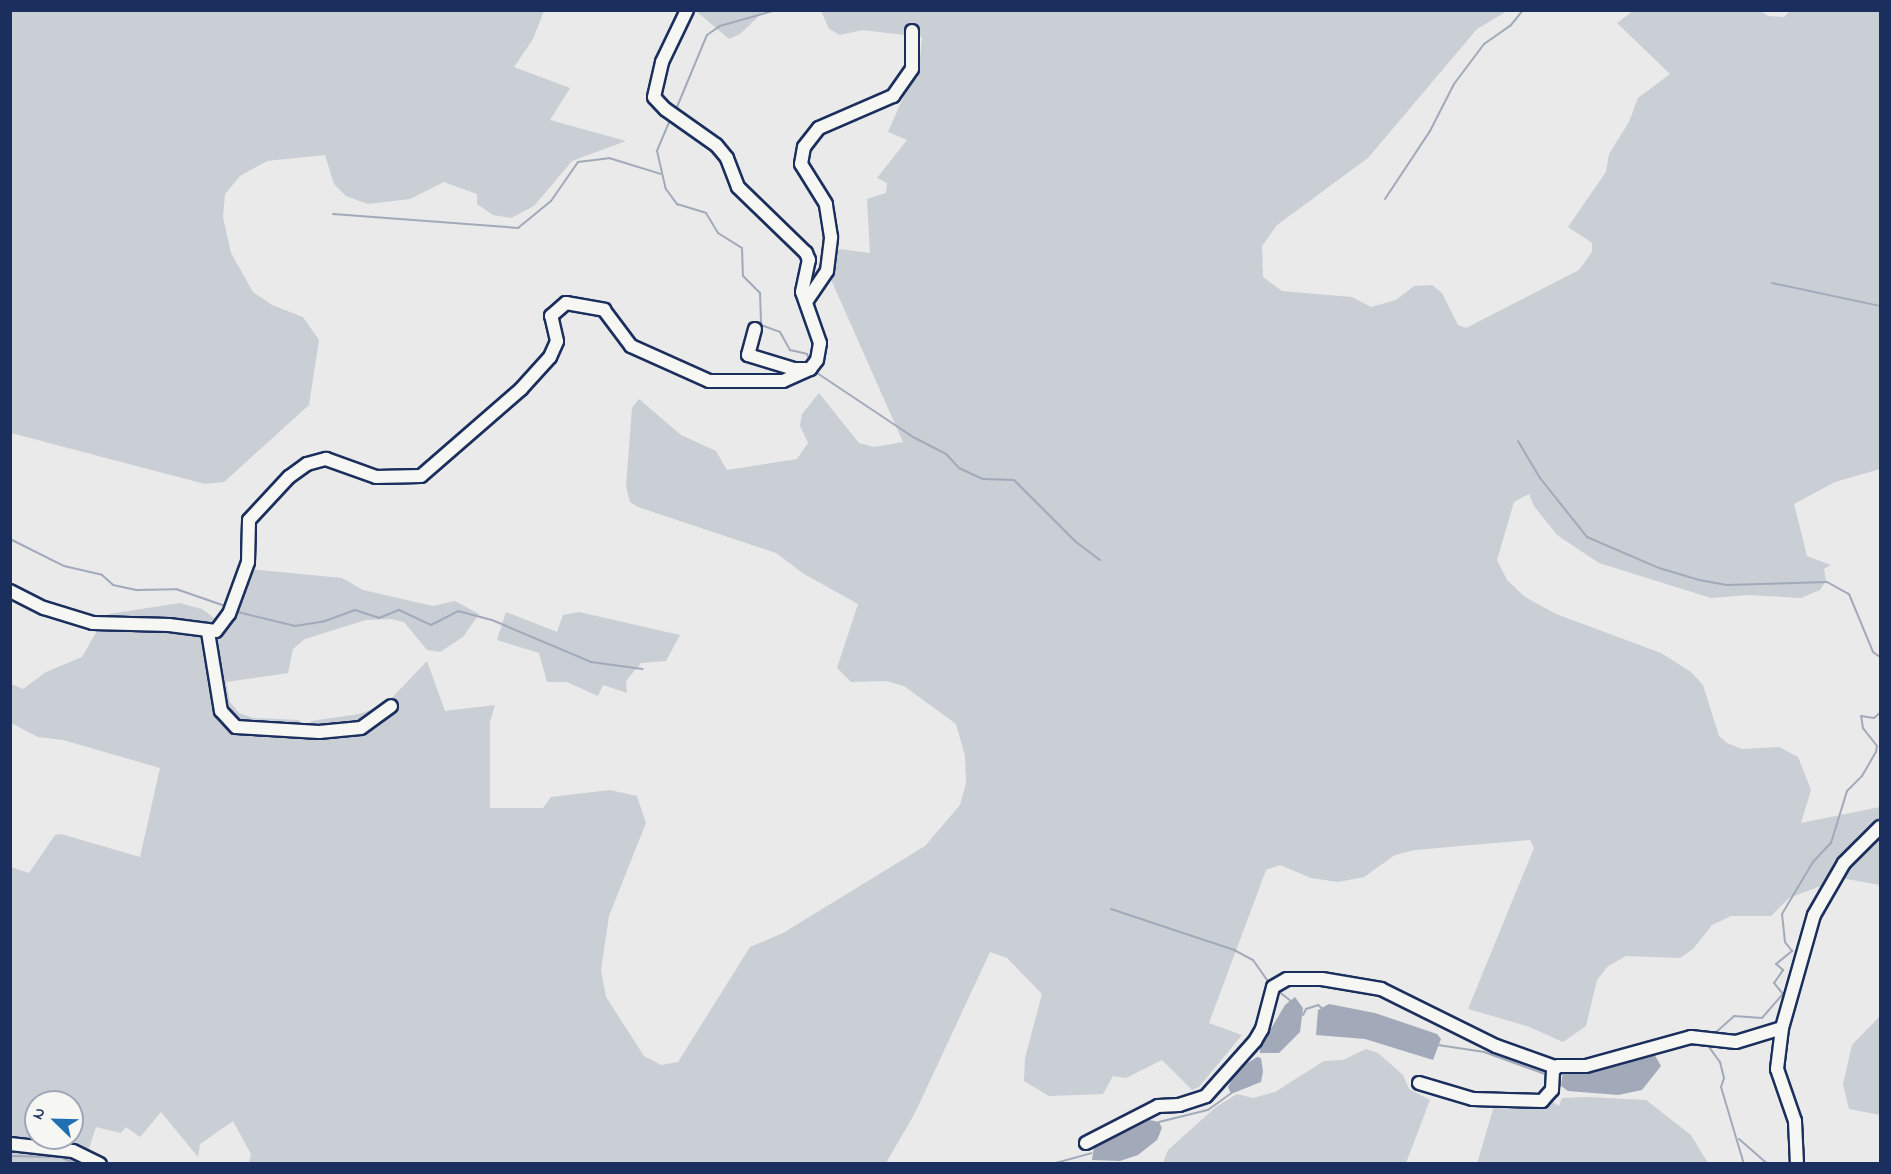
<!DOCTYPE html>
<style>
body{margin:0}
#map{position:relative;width:1891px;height:1174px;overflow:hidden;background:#e9eae9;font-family:"Indie Flower",sans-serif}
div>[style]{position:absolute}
.green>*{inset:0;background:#caced5}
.water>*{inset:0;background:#a2aaba}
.stream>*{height:2px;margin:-1px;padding:0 1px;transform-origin:1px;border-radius:1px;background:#a2aaba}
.roads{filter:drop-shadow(2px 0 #1b2f5e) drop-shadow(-2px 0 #1b2f5e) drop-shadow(0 2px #1b2f5e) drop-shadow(0 -2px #1b2f5e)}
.minor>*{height:12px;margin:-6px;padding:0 6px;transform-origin:6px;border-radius:6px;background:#f6f6f2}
span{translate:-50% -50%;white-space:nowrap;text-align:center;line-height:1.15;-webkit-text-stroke:4.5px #f6f6f2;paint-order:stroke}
.frame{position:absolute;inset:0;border:12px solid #1b2f5e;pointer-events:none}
.north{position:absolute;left:24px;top:1090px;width:60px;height:60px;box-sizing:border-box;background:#f6f6f2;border:2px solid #9ea6b7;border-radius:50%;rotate:293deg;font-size:16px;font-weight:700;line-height:24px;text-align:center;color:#1b2f5e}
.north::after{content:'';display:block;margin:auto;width:21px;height:27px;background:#1f6fb2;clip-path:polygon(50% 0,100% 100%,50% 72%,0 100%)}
</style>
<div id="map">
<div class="green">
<div style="clip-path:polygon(evenodd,1759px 10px,1768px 16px,1784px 17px,1790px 11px,1880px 11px,1880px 469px,1835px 482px,1794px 504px,1807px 556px,1831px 565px,1824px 569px,1826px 581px,1820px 590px,1801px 598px,1749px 595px,1711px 598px,1599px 563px,1557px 535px,1534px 506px,1529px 494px,1514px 502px,1497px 560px,1507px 580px,1525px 597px,1556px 614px,1661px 653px,1691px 672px,1703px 685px,1719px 736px,1727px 743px,1742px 749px,1779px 747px,1798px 757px,1811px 790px,1801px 823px,1880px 807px,1880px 885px,1830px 876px,1826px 884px,1789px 898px,1771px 916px,1731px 916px,1712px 925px,1693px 949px,1680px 958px,1626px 956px,1608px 966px,1597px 980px,1586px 1026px,1563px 1042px,1527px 1026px,1468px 1009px,1534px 848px,1530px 840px,1415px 850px,1395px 855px,1364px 877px,1338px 882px,1311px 878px,1280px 865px,1266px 870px,1209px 1023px,1242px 1035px,1199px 1087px,1192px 1090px,1162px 1060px,1126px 1078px,1113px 1076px,1103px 1094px,1049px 1096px,1024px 1081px,1025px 1058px,1042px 994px,1007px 958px,990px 952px,915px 1113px,886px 1163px,249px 1163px,251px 1154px,233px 1121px,200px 1144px,198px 1157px,161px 1112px,140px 1137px,126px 1127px,121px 1133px,96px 1127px,84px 1163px,11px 1163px,11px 867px,29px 873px,55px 835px,61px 834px,140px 857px,160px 768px,63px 740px,38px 737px,11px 723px,11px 684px,23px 689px,46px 672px,82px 657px,98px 629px,95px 620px,109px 614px,180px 603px,202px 609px,218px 621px,225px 614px,249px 569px,342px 578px,363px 590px,433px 606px,455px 601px,479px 614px,463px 637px,440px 652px,427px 650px,404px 622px,391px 619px,366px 620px,305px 639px,293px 649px,288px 673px,226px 682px,230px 702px,239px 713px,253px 718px,299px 720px,303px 729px,311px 728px,311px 721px,359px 714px,385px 705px,427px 661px,445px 711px,495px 705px,490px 722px,490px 808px,543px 808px,551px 797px,610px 790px,637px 796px,646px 823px,609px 916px,601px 970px,606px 997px,644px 1056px,661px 1065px,678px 1062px,750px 947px,783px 933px,925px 846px,960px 805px,966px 783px,965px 756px,956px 724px,904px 686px,886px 681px,851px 682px,837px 668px,858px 604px,804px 574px,776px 553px,638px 507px,630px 502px,626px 486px,632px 408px,639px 399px,681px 435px,716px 451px,727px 470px,797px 459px,808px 443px,800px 426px,802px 414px,819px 393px,859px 443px,874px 447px,903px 442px,829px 275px,839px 249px,870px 253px,867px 199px,886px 193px,887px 183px,877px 178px,907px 140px,888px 132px,920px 59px,922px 37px,862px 30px,840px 35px,829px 29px,821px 11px,1507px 11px,1477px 29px,1368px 158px,1277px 225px,1262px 246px,1263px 277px,1282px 291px,1352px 297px,1371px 307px,1396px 300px,1414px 286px,1432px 285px,1442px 293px,1458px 325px,1466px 328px,1579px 270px,1592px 252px,1592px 243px,1568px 227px,1606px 172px,1609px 154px,1629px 122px,1638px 98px,1670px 74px,1617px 23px,1633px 11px,1759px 10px,36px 1102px,72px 1102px,72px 1138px,36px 1138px,36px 1102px)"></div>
<div style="clip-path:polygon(10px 11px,544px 11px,533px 39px,514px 67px,570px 88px,550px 120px,626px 141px,572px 161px,534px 206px,511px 218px,493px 215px,477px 204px,477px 194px,444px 182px,410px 199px,368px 204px,346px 196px,334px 184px,325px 155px,267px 161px,240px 176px,225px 194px,223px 217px,231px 253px,253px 292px,272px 305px,303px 317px,319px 340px,309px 405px,224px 482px,205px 484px,11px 433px)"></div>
<div style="clip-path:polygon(696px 11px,764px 11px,740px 34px,729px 39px)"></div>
<div style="clip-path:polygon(506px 612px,557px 632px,563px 615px,579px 612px,680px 635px,666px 661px,641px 663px,626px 681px,627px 693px,603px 685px,598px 696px,567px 682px,547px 682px,539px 653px,497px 640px)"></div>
<div style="clip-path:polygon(1880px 1016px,1880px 1115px,1849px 1109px,1843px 1084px,1852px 1045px)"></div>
<div style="clip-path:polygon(1366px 1049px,1378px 1053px,1403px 1075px,1409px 1089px,1430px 1100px,1406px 1163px,1163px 1163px,1168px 1150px,1216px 1107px,1237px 1094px,1253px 1098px,1275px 1092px,1324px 1061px,1343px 1060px)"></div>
<div style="clip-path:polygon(1587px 1097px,1646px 1100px,1691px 1135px,1708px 1163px,1477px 1164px,1496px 1099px,1551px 1101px,1559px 1106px,1562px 1098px)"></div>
</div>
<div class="water">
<div style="clip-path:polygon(1295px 997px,1303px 1008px,1300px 1032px,1279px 1053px,1260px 1053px,1260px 1047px,1285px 1005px)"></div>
<div style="clip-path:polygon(1329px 1004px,1375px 1013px,1437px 1034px,1441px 1039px,1433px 1060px,1365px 1039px,1316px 1035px,1318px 1010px)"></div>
<div style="clip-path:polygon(1653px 1052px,1661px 1066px,1642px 1090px,1618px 1095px,1568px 1091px,1561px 1086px,1563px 1071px,1597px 1071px)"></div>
<div style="clip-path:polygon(1257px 1057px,1261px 1058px,1263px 1071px,1261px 1082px,1231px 1094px,1228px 1087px,1237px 1070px)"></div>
<div style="clip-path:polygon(1150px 1120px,1159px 1122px,1162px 1128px,1157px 1140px,1138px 1155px,1120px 1161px,1092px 1160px,1094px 1147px)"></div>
</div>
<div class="stream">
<div style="left:677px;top:107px;width:78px;rotate:-67.4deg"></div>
<div style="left:707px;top:35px;width:16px;rotate:-35deg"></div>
<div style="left:720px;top:26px;width:58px;rotate:-15.9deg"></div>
<div style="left:670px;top:120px;width:34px;rotate:113deg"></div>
<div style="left:657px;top:151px;width:39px;rotate:77deg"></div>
<div style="left:666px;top:189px;width:19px;rotate:54deg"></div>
<div style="left:677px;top:204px;width:30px;rotate:17deg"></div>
<div style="left:706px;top:213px;width:23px;rotate:59deg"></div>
<div style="left:718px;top:233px;width:28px;rotate:32deg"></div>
<div style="left:742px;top:248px;width:28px;rotate:88deg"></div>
<div style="left:743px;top:276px;width:24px;rotate:45deg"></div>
<div style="left:760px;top:293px;width:32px;rotate:88deg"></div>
<div style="left:761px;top:325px;width:20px;rotate:20deg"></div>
<div style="left:780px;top:332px;width:21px;rotate:61deg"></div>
<div style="left:790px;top:350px;width:17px;rotate:13deg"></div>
<div style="left:807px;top:354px;width:8px;rotate:67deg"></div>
<div style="left:1385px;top:199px;width:82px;rotate:-56.5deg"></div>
<div style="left:1430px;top:131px;width:53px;rotate:-62.9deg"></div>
<div style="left:1454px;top:84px;width:50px;rotate:-53.1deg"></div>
<div style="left:1484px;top:44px;width:33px;rotate:-35deg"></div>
<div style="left:1511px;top:25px;width:19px;rotate:-51deg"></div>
<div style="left:333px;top:214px;width:186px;rotate:4.3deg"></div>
<div style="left:518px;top:228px;width:43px;rotate:-39.3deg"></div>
<div style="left:551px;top:201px;width:47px;rotate:-55.3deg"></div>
<div style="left:578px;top:162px;width:31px;rotate:-7deg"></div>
<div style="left:609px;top:158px;width:54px;rotate:17.1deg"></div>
<div style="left:1772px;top:283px;width:110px;rotate:12deg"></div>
<div style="left:814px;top:371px;width:119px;rotate:33.7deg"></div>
<div style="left:913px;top:437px;width:37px;rotate:27deg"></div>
<div style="left:946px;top:454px;width:19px;rotate:47deg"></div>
<div style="left:959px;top:468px;width:26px;rotate:25deg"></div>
<div style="left:983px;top:479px;width:31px;rotate:2deg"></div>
<div style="left:1014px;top:480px;width:88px;rotate:45deg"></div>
<div style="left:1076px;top:542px;width:30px;rotate:37deg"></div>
<div style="left:1518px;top:441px;width:43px;rotate:59.3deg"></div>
<div style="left:1540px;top:478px;width:75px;rotate:51.5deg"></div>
<div style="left:1587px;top:537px;width:78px;rotate:23.3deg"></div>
<div style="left:1659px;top:568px;width:42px;rotate:16.7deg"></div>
<div style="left:1699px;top:580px;width:27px;rotate:10deg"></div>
<div style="left:1726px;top:585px;width:101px;rotate:-1.7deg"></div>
<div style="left:1827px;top:582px;width:25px;rotate:29deg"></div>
<div style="left:1849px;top:594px;width:63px;rotate:67.5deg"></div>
<div style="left:1873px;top:652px;width:9px;rotate:36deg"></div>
<div style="left:10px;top:539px;width:60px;rotate:26.6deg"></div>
<div style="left:64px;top:566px;width:39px;rotate:13deg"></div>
<div style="left:102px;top:575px;width:15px;rotate:42deg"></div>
<div style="left:113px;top:585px;width:25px;rotate:12deg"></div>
<div style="left:137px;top:590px;width:39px;rotate:-1deg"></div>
<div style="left:176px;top:589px;width:52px;rotate:19.1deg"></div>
<div style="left:238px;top:612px;width:59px;rotate:13.8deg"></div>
<div style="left:295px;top:626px;width:30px;rotate:-9deg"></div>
<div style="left:325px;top:621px;width:32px;rotate:-20deg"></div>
<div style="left:355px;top:610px;width:25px;rotate:18deg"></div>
<div style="left:379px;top:618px;width:22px;rotate:-22deg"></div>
<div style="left:399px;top:610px;width:35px;rotate:25deg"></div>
<div style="left:431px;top:625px;width:30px;rotate:-27deg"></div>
<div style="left:458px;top:611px;width:35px;rotate:15deg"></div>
<div style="left:492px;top:620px;width:108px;rotate:23deg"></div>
<div style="left:591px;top:662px;width:52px;rotate:7.7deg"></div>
<div style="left:1111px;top:909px;width:130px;rotate:18.4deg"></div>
<div style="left:1234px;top:950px;width:21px;rotate:28deg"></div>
<div style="left:1253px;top:960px;width:28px;rotate:55deg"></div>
<div style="left:1278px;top:991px;width:18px;rotate:38deg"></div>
<div style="left:1303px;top:1015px;width:7px;rotate:-63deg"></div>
<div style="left:1306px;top:1009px;width:13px;rotate:-18deg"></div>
<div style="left:1318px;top:1005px;width:6px;rotate:39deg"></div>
<div style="left:1713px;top:1035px;width:28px;rotate:-42deg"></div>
<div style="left:1734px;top:1016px;width:28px;rotate:4deg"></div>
<div style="left:1762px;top:1018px;width:32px;rotate:-49deg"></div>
<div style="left:1783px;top:994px;width:14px;rotate:-129deg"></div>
<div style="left:1774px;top:983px;width:16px;rotate:-55deg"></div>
<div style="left:1783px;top:970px;width:9px;rotate:-139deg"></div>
<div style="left:1776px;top:964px;width:21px;rotate:-39deg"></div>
<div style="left:1792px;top:951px;width:11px;rotate:-128deg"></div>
<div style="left:1785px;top:942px;width:28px;rotate:-96deg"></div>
<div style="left:1782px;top:914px;width:61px;rotate:-59.2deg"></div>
<div style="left:1813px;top:862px;width:26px;rotate:-47deg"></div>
<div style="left:1831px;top:843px;width:54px;rotate:-72.9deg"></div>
<div style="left:1847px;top:791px;width:21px;rotate:-45deg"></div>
<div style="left:1862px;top:776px;width:28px;rotate:-60deg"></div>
<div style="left:1876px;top:752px;width:6px;rotate:-81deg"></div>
<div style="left:1877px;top:746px;width:23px;rotate:-128deg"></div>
<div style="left:1863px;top:728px;width:12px;rotate:-99deg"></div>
<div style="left:1861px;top:716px;width:13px;rotate:9deg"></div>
<div style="left:1874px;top:718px;width:8px;rotate:-40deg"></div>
<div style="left:1685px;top:1044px;width:24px;rotate:5deg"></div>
<div style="left:1438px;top:1045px;width:47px;rotate:8.7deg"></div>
<div style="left:1484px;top:1052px;width:68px;rotate:19.8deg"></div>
<div style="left:1709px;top:1047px;width:19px;rotate:54deg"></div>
<div style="left:1720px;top:1062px;width:16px;rotate:76deg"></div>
<div style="left:1724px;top:1078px;width:9px;rotate:108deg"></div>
<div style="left:1721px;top:1087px;width:80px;rotate:73.4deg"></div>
<div style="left:1654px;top:1054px;width:27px;rotate:-17deg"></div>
<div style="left:1159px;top:1122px;width:50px;rotate:-13.8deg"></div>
<div style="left:1208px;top:1110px;width:29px;rotate:-36deg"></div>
<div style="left:1739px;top:1139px;width:38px;rotate:41deg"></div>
<div style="left:10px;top:1156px;width:50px;rotate:1.1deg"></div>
<div style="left:60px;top:1157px;width:18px;rotate:22deg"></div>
<div style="left:1052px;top:1164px;width:41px;rotate:-15.4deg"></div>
</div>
<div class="roads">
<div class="minor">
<div style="left:806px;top:302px;width:37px;rotate:-56deg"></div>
<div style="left:827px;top:271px;width:34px;rotate:-83deg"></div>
<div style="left:831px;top:237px;width:33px;rotate:-99deg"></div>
<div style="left:826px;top:204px;width:47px;rotate:-122deg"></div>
<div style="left:801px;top:164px;width:17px;rotate:-80deg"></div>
<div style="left:804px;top:147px;width:24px;rotate:-52deg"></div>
<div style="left:819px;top:128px;width:81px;rotate:-23.4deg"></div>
<div style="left:893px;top:96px;width:33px;rotate:-55deg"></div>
<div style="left:912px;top:69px;width:38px;rotate:-90deg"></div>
<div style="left:755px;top:329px;width:27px;rotate:105deg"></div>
<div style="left:748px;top:355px;width:48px;rotate:16.9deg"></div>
<div style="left:794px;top:369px;width:16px"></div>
<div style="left:10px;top:591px;width:38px;rotate:27deg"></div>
<div style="left:44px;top:608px;width:51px;rotate:17deg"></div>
<div style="left:93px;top:623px;width:76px;rotate:1.5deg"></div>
<div style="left:169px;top:625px;width:47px;rotate:7.3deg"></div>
<div style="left:216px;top:631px;width:21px;rotate:-53deg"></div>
<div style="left:229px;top:614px;width:55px;rotate:-69.9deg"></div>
<div style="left:248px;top:562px;width:42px;rotate:-88.6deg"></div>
<div style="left:249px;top:520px;width:59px;rotate:-47.1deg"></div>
<div style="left:289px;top:477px;width:22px;rotate:-36deg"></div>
<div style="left:307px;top:464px;width:20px;rotate:-15deg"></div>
<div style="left:326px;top:459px;width:53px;rotate:19.8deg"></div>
<div style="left:376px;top:477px;width:45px;rotate:-1.3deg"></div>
<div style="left:421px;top:476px;width:133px;rotate:-41deg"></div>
<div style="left:521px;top:389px;width:43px;rotate:-47.8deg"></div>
<div style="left:550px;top:357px;width:17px;rotate:-66deg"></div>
<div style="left:557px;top:341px;width:26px;rotate:-103deg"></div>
<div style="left:551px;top:316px;width:20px;rotate:-41deg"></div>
<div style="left:566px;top:303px;width:39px;rotate:10deg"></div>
<div style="left:604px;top:310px;width:45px;rotate:53.1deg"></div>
<div style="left:631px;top:346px;width:85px;rotate:24.2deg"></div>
<div style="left:709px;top:381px;width:74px"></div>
<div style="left:783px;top:381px;width:30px;rotate:-24deg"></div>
<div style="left:810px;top:369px;width:11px;rotate:-52deg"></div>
<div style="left:817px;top:360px;width:17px;rotate:-80deg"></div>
<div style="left:820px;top:343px;width:54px;rotate:-109.4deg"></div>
<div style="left:802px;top:292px;width:33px;rotate:-78deg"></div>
<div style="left:809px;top:260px;width:8px;rotate:-113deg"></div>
<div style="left:806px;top:253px;width:95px;rotate:-135.9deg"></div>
<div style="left:738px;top:187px;width:31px;rotate:-111deg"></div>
<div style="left:727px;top:158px;width:17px;rotate:-130deg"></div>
<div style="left:716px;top:145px;width:62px;rotate:-144.8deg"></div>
<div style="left:665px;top:109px;width:16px;rotate:-133deg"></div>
<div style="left:654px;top:97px;width:36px;rotate:-77deg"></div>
<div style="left:662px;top:62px;width:58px;rotate:-64.3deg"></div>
<div style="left:208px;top:632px;width:80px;rotate:80.7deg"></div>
<div style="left:221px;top:711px;width:22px;rotate:47deg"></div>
<div style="left:236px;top:727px;width:83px;rotate:3.4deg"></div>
<div style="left:319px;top:732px;width:42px;rotate:-5.4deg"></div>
<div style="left:361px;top:728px;width:37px;rotate:-36deg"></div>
<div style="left:1419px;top:1083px;width:56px;rotate:16.5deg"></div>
<div style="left:1473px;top:1099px;width:69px;rotate:1.7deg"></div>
<div style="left:1542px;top:1101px;width:15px;rotate:-48deg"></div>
<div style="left:1552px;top:1090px;width:19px;rotate:-87deg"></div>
<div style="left:1553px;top:1071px;width:7px;rotate:-45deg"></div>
<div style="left:1558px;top:1066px;width:28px"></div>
<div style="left:1586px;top:1066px;width:109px;rotate:-15.4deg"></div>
<div style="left:1691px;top:1037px;width:45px;rotate:6.3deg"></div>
<div style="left:1736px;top:1042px;width:48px;rotate:-16.9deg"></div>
<div style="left:1086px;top:1143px;width:81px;rotate:-27.2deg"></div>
<div style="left:1158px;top:1106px;width:21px;rotate:-3deg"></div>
<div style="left:1179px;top:1105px;width:28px;rotate:-18deg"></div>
<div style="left:1206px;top:1096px;width:74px;rotate:-48.3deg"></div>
<div style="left:1255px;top:1041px;width:14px;rotate:-60deg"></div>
<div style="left:1262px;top:1029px;width:43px;rotate:-75.3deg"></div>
<div style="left:1273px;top:987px;width:16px;rotate:-30deg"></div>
<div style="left:1287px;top:979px;width:35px"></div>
<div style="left:1322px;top:979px;width:60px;rotate:9.6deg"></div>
<div style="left:1381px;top:989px;width:128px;rotate:26.4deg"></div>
<div style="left:1496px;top:1046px;width:63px;rotate:19.6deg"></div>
<div style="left:10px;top:1144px;width:63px;rotate:6.3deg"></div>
<div style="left:73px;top:1151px;width:30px;rotate:26deg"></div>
<div style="left:1797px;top:1164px;width:43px;rotate:-92.7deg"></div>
<div style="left:1795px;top:1121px;width:55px;rotate:-109.1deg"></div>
<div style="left:1777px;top:1069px;width:41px;rotate:-83deg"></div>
<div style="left:1782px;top:1028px;width:117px;rotate:-74.2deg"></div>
<div style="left:1814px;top:915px;width:60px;rotate:-60deg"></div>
<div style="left:1844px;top:863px;width:51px;rotate:-45deg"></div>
</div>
</div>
<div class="frame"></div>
<div class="north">N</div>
</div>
